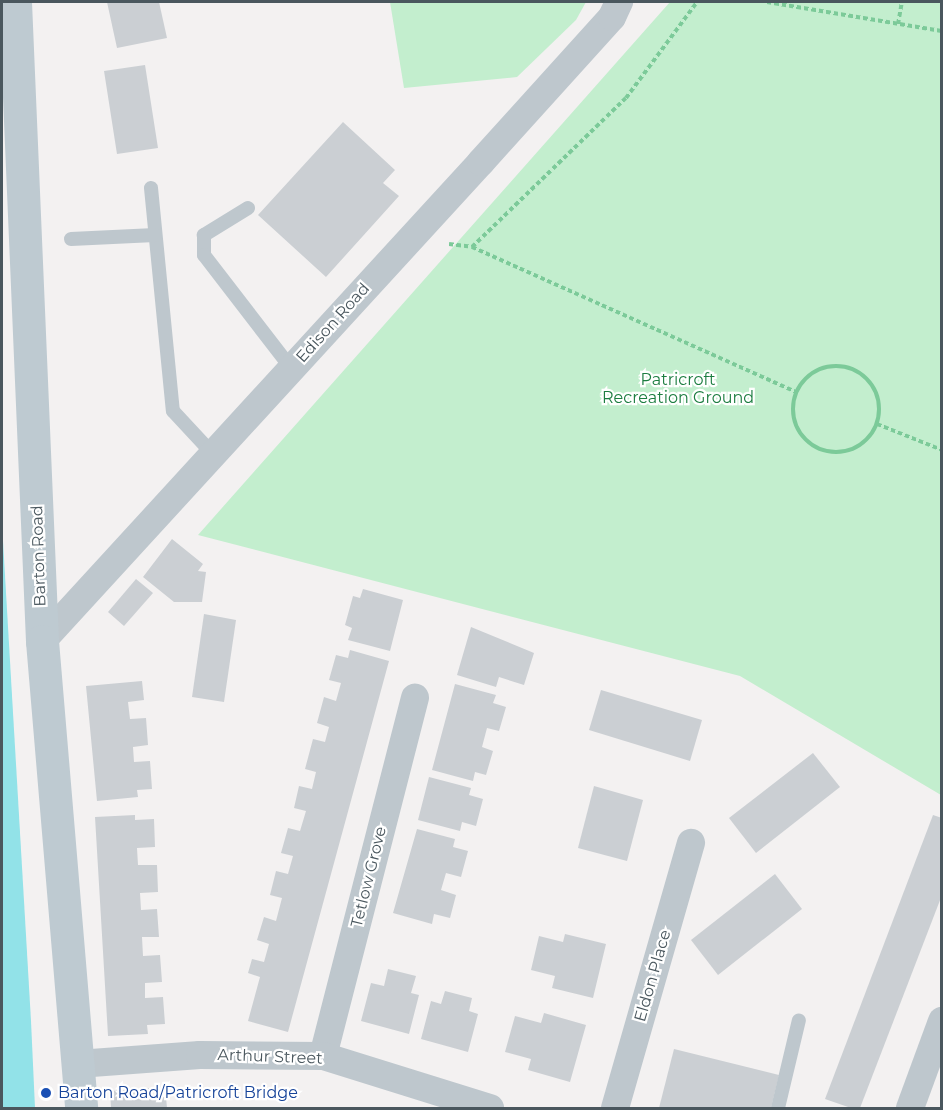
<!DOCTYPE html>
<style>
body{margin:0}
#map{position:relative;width:943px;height:1110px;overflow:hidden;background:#f3f1f1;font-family:Montserrat,sans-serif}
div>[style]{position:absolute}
.green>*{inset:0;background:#c3eece}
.water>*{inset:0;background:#92e2e8}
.building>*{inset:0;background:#cbcfd3}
.path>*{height:4px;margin-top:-2px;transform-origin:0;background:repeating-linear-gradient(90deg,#7cca99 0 4.5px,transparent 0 7.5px)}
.path>.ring{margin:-2px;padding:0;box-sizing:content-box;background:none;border:4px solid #7cca99;border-radius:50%}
.lane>*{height:14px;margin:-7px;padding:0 7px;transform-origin:7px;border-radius:7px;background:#bec7cd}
.street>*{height:28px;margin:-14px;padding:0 14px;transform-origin:14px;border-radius:14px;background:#bec7cd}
.secondary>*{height:33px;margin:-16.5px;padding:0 16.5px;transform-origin:16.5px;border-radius:16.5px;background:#becad1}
.dots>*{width:16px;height:16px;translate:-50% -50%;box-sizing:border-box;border:3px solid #fff;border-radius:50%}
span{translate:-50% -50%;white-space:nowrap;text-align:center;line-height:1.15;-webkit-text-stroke:4.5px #fff;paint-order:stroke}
.street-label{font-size:16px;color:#4a575e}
.park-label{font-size:16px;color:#1c7d40}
.transit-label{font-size:16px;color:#164399}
.left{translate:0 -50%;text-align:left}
.frame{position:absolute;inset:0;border:3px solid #4a575e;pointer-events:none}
</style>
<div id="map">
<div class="green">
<div style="clip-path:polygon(390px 2px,586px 2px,576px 20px,517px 77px,404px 88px)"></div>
<div style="clip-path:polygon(670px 2px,941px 2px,941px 795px,740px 676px,198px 535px)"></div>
</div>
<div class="water">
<div style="clip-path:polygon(2px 524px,31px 1021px,35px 1108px,2px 1108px)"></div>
</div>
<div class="building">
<div style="clip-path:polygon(107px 2px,159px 2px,167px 38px,117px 48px)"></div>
<div style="clip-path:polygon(145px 65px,158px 148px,117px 154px,104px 71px)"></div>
<div style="clip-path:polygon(343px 122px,395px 170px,383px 183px,399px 196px,326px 277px,258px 215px)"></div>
<div style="clip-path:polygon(172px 539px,203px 564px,198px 571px,206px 572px,202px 602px,174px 602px,143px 577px)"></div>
<div style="clip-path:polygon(136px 579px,153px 593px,124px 626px,108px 612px)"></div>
<div style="clip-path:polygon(363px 589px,403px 600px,390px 651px,348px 640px,352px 628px,345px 625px,353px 596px,360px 598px)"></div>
<div style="clip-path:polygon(204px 614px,236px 620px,224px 702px,192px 697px)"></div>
<div style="clip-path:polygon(471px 627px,534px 653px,524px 685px,499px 677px,496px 687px,457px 675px)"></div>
<div style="clip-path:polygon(350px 650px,389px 661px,288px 1032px,248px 1021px,260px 977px,248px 973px,252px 959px,264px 962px,269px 944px,257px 940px,264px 917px,276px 921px,282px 898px,270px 895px,276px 871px,288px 874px,293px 856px,281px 853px,288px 828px,300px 831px,306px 811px,294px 808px,299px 786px,312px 789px,316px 772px,305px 769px,313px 739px,325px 742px,329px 727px,317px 723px,324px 697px,336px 701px,341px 683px,329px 680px,336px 655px,348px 658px)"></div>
<div style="clip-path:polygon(142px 681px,144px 700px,128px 702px,130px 719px,146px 718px,148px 745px,133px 747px,134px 762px,150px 761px,152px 789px,137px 790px,138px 797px,97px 801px,86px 686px)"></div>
<div style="clip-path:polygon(455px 684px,496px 695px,493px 703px,506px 707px,499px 731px,487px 728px,482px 747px,493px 751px,486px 775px,475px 772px,473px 781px,432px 770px)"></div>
<div style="clip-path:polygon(601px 690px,702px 720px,690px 761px,589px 730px)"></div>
<div style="clip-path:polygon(813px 753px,840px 787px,756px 853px,729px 818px)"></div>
<div style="clip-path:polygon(429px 777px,471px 788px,469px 795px,483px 799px,476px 826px,462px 822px,460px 831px,418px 820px)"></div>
<div style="clip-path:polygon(594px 786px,643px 800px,627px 861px,578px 848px)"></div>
<div style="clip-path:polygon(135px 815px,135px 820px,154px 819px,155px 847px,137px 848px,138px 865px,157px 865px,158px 892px,140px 893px,141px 910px,157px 909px,159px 937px,142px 937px,143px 956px,160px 955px,162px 982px,145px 983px,145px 998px,163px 997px,165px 1024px,147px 1025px,148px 1034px,108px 1036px,95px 817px)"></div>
<div style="clip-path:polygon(933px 815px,942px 818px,942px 895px,860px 1108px,851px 1108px,825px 1099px)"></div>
<div style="clip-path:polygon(417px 829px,455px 839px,453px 847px,468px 851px,461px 877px,446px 873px,441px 890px,456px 895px,450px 918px,434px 914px,432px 924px,393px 913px)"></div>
<div style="clip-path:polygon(775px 874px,802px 909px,718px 975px,691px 940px)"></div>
<div style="clip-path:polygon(565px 934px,606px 944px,593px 998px,552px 988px,555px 976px,531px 970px,539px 936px,563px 942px)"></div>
<div style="clip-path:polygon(388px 969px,416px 976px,411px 993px,419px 995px,409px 1034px,361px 1021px,371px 983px,384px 986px)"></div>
<div style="clip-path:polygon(445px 991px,472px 998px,469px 1011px,478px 1014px,468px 1052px,421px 1039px,431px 1001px,441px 1004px)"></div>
<div style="clip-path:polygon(544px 1013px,586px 1025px,570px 1082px,528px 1070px,531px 1059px,505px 1052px,515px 1016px,541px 1023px)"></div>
<div style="clip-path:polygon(674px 1049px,779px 1075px,771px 1108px,659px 1108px)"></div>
<div style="clip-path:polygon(149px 1088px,151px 1098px,166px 1097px,167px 1108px,111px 1108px,110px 1091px)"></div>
</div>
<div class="path">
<div style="left:767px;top:2px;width:177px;rotate:9.4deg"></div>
<div style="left:898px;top:24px;width:22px;rotate:-80deg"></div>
<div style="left:449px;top:244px;width:23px;rotate:7deg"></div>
<div style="left:472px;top:247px;width:355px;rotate:24.1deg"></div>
<div style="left:472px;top:247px;width:214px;rotate:-44.1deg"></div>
<div style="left:626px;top:98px;width:119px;rotate:-53.5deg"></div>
<div class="ring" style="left:793px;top:366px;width:82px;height:82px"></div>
<div style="left:877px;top:424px;width:70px;rotate:21.8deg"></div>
</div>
<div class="lane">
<div style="left:151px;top:188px;width:224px;rotate:84.4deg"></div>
<div style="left:173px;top:411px;width:59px;rotate:47.1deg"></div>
<div style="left:248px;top:208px;width:52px;rotate:148.5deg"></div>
<div style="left:204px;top:235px;width:20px;rotate:90deg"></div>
<div style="left:204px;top:255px;width:143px;rotate:52.4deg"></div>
<div style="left:71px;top:239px;width:84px;rotate:-2.7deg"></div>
<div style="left:778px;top:1108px;width:90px;rotate:-76.6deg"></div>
</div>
<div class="street">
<div style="left:42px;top:641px;width:650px;rotate:-47.49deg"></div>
<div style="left:481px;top:162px;width:195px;rotate:-47.9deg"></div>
<div style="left:612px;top:17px;width:17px;rotate:-65deg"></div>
<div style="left:323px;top:1056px;width:370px;rotate:-75.6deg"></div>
<div style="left:78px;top:1064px;width:122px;rotate:-4.2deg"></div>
<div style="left:200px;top:1055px;width:123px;rotate:0.5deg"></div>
<div style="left:323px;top:1056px;width:175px;rotate:17.3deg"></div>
<div style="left:615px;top:1108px;width:276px;rotate:-74deg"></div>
<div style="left:910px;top:1108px;width:93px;rotate:-69.8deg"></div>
</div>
<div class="secondary">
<div style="left:15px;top:2px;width:640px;rotate:87.58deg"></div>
<div style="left:42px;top:641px;width:469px;rotate:85.2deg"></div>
</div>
<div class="dots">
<div style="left:46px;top:1093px;background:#1a4fb4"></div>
</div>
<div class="street-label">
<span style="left:333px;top:323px;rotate:-48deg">Edison Road</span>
<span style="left:39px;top:556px;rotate:-92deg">Barton Road</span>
<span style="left:369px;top:877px;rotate:-76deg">Tetlow Grove</span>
<span style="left:653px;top:976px;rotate:-74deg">Eldon Place</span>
<span style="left:270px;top:1057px;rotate:2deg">Arthur Street</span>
</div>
<div class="park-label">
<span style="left:678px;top:389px">Patricroft<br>Recreation Ground</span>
</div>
<div class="transit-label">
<span class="left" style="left:58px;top:1093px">Barton Road/Patricroft Bridge</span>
</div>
<div class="frame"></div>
</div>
